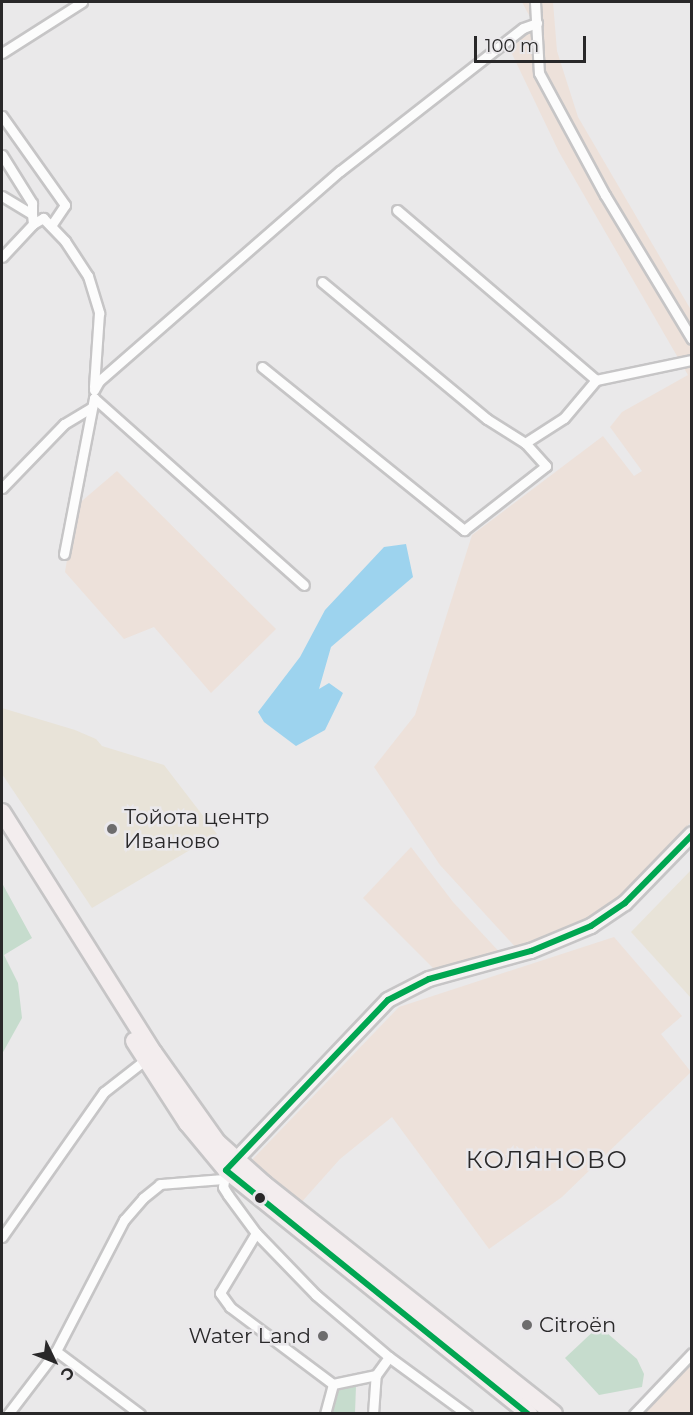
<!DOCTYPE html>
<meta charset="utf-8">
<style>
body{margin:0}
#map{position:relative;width:693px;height:1415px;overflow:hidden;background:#eae9ea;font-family:Montserrat,sans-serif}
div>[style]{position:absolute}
.commercial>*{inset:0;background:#e8e3d8}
.industrial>*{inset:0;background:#ede1da}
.green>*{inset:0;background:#c6dccd}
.water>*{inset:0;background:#9dd3ee}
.roads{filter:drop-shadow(2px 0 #c6c5c6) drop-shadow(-2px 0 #c6c5c6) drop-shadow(0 2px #c6c5c6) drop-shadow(0 -2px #c6c5c6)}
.street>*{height:9px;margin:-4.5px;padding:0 4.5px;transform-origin:4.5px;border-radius:4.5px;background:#fcfcfc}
.primary>*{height:14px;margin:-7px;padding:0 7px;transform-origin:7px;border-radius:7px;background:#f6f3f3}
.highway>*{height:16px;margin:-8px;padding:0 8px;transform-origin:8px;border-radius:8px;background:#f3edee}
.bus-1>*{height:6px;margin:-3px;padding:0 3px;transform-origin:3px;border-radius:3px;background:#00a651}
.dots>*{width:16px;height:16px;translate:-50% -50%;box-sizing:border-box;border:3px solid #eae8eb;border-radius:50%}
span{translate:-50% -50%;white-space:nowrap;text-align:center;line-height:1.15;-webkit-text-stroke:5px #eae8eb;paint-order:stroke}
.poi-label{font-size:21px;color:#292829}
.left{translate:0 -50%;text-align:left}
.right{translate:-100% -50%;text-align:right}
.quarter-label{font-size:24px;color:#292829;letter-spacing:1.5px}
.frame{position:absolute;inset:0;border:3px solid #292829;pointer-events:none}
.north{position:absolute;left:24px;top:1331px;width:60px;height:60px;-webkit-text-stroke:4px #eae8eb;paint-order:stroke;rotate:133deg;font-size:16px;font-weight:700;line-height:24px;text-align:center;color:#292829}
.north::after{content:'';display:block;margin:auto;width:21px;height:27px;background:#292829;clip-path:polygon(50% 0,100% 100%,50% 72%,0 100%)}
.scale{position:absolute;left:474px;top:36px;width:112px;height:27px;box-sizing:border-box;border:3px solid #292829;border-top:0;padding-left:8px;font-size:18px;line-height:21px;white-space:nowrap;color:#292829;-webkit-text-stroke:4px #eae8eb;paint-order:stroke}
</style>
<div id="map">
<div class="commercial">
<div style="clip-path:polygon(2px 708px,75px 730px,96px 739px,102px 746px,164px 765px,217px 834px,92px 908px,2px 774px)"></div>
<div style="clip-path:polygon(691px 870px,691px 998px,631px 932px)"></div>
</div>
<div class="industrial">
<div style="clip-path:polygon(522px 2px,553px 2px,557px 51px,578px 117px,691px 310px,691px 822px,619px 901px,572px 933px,518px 950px,440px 865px,374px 767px,415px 715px,472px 535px,603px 436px,634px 476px,642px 471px,610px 427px,622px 412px,688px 375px,559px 152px,503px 35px,531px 19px)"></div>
<div style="clip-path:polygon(117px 471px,276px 629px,211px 693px,154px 627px,124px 639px,65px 572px,76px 506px)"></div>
<div style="clip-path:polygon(411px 847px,453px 902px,504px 957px,439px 974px,363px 898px)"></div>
<div style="clip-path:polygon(614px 937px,682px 1016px,661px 1034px,691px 1072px,562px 1197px,489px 1249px,392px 1117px,340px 1159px,299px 1205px,247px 1165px,399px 1007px)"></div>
<div style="clip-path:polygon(691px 1357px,691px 1413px,637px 1414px)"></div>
</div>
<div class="green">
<div style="clip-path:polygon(2px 883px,32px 938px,4px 955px,18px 983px,22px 1018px,2px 1054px)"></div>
<div style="clip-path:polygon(599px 1326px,637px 1359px,644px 1374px,642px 1387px,599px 1395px,565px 1358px)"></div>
<div style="clip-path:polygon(356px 1386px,355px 1413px,331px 1414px,337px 1388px)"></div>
</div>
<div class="water">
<div style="clip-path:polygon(406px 544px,413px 577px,331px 647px,319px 689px,329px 683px,343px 693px,325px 730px,296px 746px,264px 722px,258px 712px,300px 657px,325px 610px,384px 547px)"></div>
</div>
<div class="roads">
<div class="street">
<div style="left:535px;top:2px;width:71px;rotate:86.8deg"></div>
<div style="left:539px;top:73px;width:139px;rotate:61.6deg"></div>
<div style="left:605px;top:195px;width:168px;rotate:58.9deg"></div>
<div style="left:2px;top:53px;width:95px;rotate:-32.5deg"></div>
<div style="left:2px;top:116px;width:109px;rotate:54.7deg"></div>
<div style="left:65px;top:205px;width:25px;rotate:124deg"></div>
<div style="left:2px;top:155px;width:57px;rotate:58deg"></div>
<div style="left:32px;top:203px;width:11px;rotate:90deg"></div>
<div style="left:2px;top:196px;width:35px;rotate:31deg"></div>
<div style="left:32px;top:214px;width:10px;rotate:84deg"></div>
<div style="left:33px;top:224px;width:45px;rotate:133.2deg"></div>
<div style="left:397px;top:210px;width:262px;rotate:40.5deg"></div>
<div style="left:596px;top:380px;width:98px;rotate:-11.8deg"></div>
<div style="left:33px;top:224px;width:12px;rotate:-31deg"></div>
<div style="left:43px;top:218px;width:32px;rotate:46deg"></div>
<div style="left:65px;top:241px;width:42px;rotate:56.7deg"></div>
<div style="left:88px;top:276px;width:39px;rotate:73deg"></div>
<div style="left:99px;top:313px;width:74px;rotate:93.9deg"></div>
<div style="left:322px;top:282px;width:214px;rotate:39.7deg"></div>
<div style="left:487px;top:419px;width:45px;rotate:32.3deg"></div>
<div style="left:262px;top:367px;width:260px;rotate:38.9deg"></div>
<div style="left:464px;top:530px;width:104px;rotate:-38deg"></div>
<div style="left:546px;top:466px;width:31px;rotate:-132deg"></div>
<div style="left:525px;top:443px;width:46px;rotate:-32.7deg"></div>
<div style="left:564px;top:418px;width:50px;rotate:-49.9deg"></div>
<div style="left:94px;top:390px;width:10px;rotate:-61deg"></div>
<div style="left:99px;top:381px;width:320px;rotate:-41.1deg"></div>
<div style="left:340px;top:171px;width:232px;rotate:-38deg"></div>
<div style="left:523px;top:28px;width:15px;rotate:-20deg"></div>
<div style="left:2px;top:488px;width:89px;rotate:-45.9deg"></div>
<div style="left:64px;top:424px;width:33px;rotate:-31deg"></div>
<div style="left:64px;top:554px;width:159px;rotate:-79.1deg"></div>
<div style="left:94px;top:398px;width:281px;rotate:41.7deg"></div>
<div style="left:226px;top:1170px;width:17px;rotate:100deg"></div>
<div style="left:223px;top:1187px;width:9px;rotate:58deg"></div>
<div style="left:228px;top:1195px;width:47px;rotate:53.6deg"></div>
<div style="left:256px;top:1233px;width:86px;rotate:45.9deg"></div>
<div style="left:316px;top:1295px;width:96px;rotate:40.3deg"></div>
<div style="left:389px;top:1357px;width:97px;rotate:36.2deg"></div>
<div style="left:256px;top:1233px;width:70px;rotate:121deg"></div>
<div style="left:220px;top:1293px;width:17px;rotate:54deg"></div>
<div style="left:230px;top:1307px;width:129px;rotate:36.8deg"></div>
<div style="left:2px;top:1237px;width:177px;rotate:-54.9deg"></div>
<div style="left:104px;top:1092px;width:52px;rotate:-38deg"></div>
<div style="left:56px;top:1351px;width:105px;rotate:36.9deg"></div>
<div style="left:8px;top:1414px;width:79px;rotate:-52.7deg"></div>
<div style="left:56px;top:1351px;width:148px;rotate:-62.6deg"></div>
<div style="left:124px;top:1220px;width:29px;rotate:-49deg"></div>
<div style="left:143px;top:1198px;width:22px;rotate:-39deg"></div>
<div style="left:160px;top:1184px;width:62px;rotate:-4.6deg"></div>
<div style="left:325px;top:1414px;width:31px;rotate:-75deg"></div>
<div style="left:333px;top:1384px;width:44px;rotate:-11.8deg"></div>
<div style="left:373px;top:1414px;width:39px;rotate:-86deg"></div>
<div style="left:376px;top:1375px;width:22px;rotate:-54deg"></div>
<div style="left:634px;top:1414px;width:84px;rotate:-46.4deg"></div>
</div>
<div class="primary">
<div style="left:230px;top:1166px;width:229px;rotate:-46.4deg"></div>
<div style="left:388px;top:1000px;width:46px;rotate:-27.1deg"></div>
<div style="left:429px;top:979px;width:106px;rotate:-15.4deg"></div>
<div style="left:531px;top:951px;width:65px;rotate:-22.6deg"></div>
<div style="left:591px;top:926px;width:41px;rotate:-34.1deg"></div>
<div style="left:625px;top:903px;width:96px;rotate:-45.8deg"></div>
</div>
<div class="highway">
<div style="left:2px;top:812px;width:285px;rotate:57.8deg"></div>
<div style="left:154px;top:1053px;width:109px;rotate:54.7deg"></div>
<div style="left:217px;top:1142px;width:63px;rotate:41.8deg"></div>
<div style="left:264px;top:1184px;width:370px;rotate:38.4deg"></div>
<div style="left:134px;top:1041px;width:98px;rotate:57.1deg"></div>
<div style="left:187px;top:1123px;width:61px;rotate:50.3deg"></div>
<div style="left:226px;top:1170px;width:389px;rotate:38.8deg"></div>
</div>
</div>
<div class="bus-1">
<div style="left:528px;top:1414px;width:388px;rotate:-141.1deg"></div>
<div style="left:226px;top:1170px;width:235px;rotate:-46.4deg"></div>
<div style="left:388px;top:1000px;width:46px;rotate:-27.1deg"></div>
<div style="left:429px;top:979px;width:106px;rotate:-15.4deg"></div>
<div style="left:531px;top:951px;width:65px;rotate:-22.6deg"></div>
<div style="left:591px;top:926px;width:41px;rotate:-34.1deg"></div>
<div style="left:625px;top:903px;width:95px;rotate:-45.4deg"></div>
</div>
<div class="dots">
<div style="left:112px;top:829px;background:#6d6c6d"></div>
<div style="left:260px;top:1198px;background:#292829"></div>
<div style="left:527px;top:1325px;background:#6d6c6d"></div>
<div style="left:323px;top:1336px;background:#6d6c6d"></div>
</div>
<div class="poi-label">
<span class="left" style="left:124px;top:829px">Тойота центр<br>Иваново</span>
<span class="left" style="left:539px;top:1325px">Citroën</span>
<span class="right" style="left:311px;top:1336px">Water Land</span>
</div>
<div class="quarter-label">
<span style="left:547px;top:1160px">КОЛЯНОВО</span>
</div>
<div class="frame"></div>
<div class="north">С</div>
<div class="scale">100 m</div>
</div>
